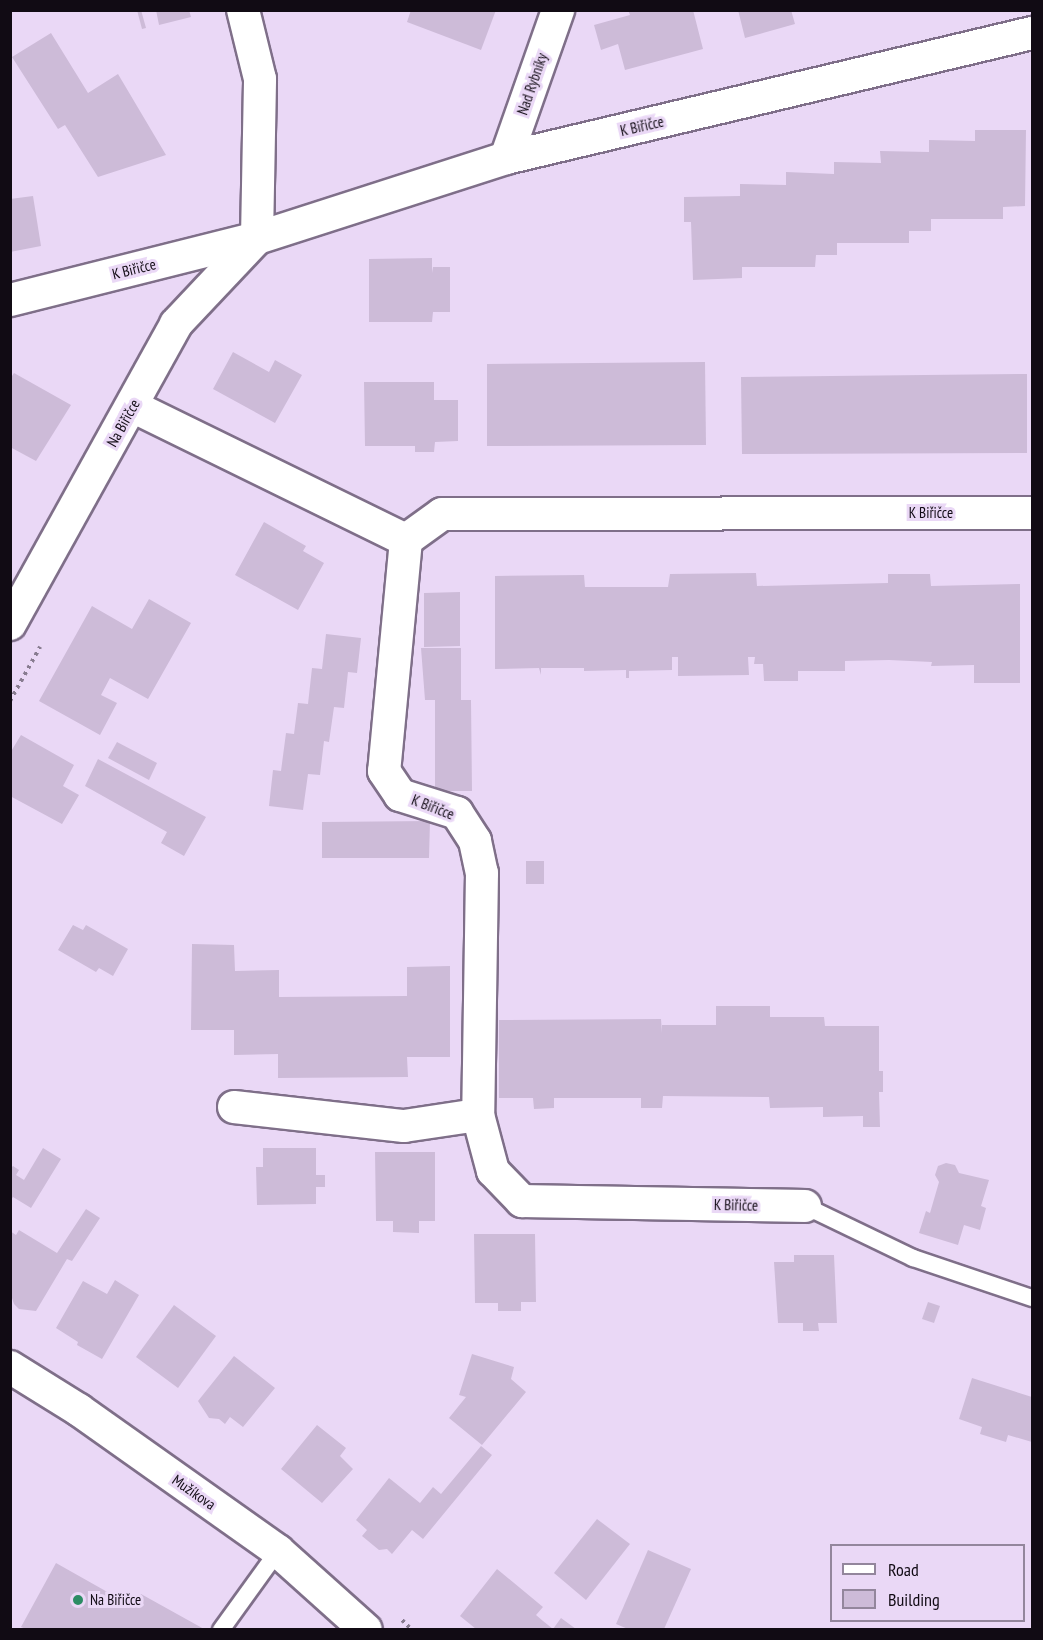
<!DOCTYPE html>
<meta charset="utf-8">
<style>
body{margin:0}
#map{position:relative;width:1043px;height:1640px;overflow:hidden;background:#ead8f6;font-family:"PT Sans Narrow",sans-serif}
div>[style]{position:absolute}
.building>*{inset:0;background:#cdbbd8}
.path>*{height:4px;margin-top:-2px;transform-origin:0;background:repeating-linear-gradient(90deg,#887c90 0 3px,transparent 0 7.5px)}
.roads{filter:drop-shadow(2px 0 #7f6f89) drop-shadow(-2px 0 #7f6f89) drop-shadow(0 2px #7f6f89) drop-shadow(0 -2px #7f6f89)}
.service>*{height:16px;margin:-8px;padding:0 8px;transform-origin:8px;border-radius:8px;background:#fff}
.minor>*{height:32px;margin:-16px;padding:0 16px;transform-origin:16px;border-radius:16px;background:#fff}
.dots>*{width:16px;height:16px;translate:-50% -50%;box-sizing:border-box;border:3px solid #ead8f6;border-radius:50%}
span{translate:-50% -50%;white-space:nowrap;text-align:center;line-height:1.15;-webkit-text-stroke:6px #ead8f6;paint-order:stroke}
.street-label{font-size:15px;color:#110b14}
.poi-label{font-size:15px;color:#110b14}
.left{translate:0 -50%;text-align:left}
.frame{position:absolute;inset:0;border:12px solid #110b14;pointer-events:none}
.legend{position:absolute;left:830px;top:1544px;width:195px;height:78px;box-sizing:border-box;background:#ead8f6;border:2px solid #93869c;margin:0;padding:8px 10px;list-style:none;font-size:18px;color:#110b14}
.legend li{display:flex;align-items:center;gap:12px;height:30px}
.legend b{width:30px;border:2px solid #93869c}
</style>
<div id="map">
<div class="building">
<div style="clip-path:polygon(137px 10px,141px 10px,146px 28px,142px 29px)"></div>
<div style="clip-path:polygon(156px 10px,189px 10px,191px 17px,159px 25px)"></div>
<div style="clip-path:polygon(411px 10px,496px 10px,481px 50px,407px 22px)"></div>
<div style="clip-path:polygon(628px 10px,693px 10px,703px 49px,625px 70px,618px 44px,601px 50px,594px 25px,630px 15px)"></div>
<div style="clip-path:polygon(738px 10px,791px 10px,795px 24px,745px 38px)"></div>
<div style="clip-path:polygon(51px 33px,88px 93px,118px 74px,166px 155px,98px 177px,65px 125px,58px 129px,12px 57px)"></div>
<div style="clip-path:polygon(975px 130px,1026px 130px,1025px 206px,1003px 207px,1003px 219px,931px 219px,931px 231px,909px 231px,909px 243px,837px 243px,837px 255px,816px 255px,815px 267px,742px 267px,742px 278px,693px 280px,691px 222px,684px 222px,684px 197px,740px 196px,740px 184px,786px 185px,786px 172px,834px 174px,834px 162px,881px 163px,880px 151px,929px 152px,929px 140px,975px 141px)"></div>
<div style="clip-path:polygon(33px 196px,41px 246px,10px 252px,10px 199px)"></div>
<div style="clip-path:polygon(432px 258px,432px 273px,433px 267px,450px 267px,450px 312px,433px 312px,432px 322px,369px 322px,369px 259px)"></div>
<div style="clip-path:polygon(233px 352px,269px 372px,275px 360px,302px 375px,275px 423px,213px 389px)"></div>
<div style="clip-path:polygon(705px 362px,706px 445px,487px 446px,487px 364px)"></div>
<div style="clip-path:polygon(14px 373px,71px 405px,36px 461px,10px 447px,10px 379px)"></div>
<div style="clip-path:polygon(1027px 374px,1027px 453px,742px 454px,741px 377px)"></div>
<div style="clip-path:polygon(364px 382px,434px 382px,434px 400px,458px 400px,458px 441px,435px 442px,434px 452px,415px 452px,415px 446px,365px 446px)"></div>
<div style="clip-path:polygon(264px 522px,306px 546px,303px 551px,324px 563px,298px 610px,235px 575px)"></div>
<div style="clip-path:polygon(756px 573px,757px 586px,888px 583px,888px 574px,930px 574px,931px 586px,1020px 584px,1020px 683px,974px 683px,974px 665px,931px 666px,932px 662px,889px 660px,845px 661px,845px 671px,798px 671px,798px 681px,764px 681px,763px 664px,754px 664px,755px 657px,748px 657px,749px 675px,678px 676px,678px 657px,672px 657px,672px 670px,629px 671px,629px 678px,626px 678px,626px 670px,584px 671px,584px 668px,541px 668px,541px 675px,539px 668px,495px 669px,495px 576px,584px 575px,585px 587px,668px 587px,670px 574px)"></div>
<div style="clip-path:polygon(460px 592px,460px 646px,424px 647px,424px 593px)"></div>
<div style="clip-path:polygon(149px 599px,191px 623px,148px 699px,110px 678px,101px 695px,117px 703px,100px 735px,39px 701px,92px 606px,132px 629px)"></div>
<div style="clip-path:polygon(326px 634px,361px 638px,357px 673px,348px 672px,344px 708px,334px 707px,329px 742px,324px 741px,320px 775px,308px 774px,303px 810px,269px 806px,273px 770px,281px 771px,286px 733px,294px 734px,298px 703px,308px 704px,312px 668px,322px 669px)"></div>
<div style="clip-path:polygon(421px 648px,461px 648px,461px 700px,471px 700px,472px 791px,435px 791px,435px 700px,425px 700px)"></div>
<div style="clip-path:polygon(21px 735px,74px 765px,63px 786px,79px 795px,62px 824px,10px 796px,10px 753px)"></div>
<div style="clip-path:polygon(117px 742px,157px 763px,149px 780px,108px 758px)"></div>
<div style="clip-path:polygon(98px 759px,206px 817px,184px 856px,161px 843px,167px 832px,85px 786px)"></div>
<div style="clip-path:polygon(430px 821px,429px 858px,322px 858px,322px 822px)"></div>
<div style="clip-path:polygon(526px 861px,544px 861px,544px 884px,526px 884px)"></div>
<div style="clip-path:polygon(73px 925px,83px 930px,86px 925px,128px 949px,113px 976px,99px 968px,96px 972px,58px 950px)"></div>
<div style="clip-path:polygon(192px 944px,234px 945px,235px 971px,279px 970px,279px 997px,407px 996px,407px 967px,450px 966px,450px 1057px,407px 1057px,408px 1077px,278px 1078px,278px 1054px,234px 1055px,234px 1030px,191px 1030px)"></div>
<div style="clip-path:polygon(716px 1006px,770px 1006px,770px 1017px,824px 1017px,825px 1026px,879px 1026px,879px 1071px,883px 1071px,883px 1092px,879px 1092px,880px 1127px,863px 1127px,863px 1116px,823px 1117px,823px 1107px,770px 1108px,769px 1097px,663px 1096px,662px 1108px,641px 1108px,641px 1098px,554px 1098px,554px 1108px,534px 1109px,533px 1098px,499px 1098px,499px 1020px,661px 1019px,662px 1033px,662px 1025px,716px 1025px)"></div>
<div style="clip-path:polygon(43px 1148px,61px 1159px,31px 1208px,13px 1197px,10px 1201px,10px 1169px,13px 1166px,19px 1170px,16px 1175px,24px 1180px)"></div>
<div style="clip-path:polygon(263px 1148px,316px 1148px,316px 1175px,325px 1175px,325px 1187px,316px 1187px,316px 1204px,257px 1205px,256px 1167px,263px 1167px)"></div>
<div style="clip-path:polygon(375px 1152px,435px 1152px,435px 1221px,419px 1221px,419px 1233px,393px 1232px,393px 1221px,376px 1221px)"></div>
<div style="clip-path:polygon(946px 1163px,955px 1165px,959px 1173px,989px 1180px,981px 1206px,986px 1208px,980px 1230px,964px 1225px,958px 1245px,919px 1233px,926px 1211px,930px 1213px,939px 1182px,935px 1175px,938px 1166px)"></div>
<div style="clip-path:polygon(86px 1209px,100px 1218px,72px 1261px,67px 1259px,36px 1311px,19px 1309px,14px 1304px,10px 1292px,10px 1231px,16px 1235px,19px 1230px,57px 1253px)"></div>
<div style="clip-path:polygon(474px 1234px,535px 1234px,536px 1302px,521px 1302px,521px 1311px,498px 1311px,498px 1303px,475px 1303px)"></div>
<div style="clip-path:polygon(794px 1255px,834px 1255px,837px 1323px,818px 1323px,819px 1331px,803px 1331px,803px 1323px,778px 1323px,774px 1262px,794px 1262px)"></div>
<div style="clip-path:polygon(115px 1280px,139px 1295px,102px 1359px,77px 1345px,78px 1342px,56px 1328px,83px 1281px,107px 1294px)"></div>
<div style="clip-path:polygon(928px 1302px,940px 1306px,934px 1323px,922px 1319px)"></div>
<div style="clip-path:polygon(174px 1305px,216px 1336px,178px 1388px,136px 1357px)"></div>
<div style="clip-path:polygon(472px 1354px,514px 1367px,511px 1379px,526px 1392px,482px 1445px,449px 1418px,466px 1397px,459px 1395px)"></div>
<div style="clip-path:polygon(234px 1356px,275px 1388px,243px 1427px,230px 1417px,225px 1424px,219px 1419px,209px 1418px,198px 1401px)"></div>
<div style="clip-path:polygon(972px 1378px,1032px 1397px,1032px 1442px,1008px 1435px,1006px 1442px,980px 1434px,982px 1427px,959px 1419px)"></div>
<div style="clip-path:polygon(317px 1425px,346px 1448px,340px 1456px,353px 1469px,322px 1503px,281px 1469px)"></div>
<div style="clip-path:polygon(481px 1446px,492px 1455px,423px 1539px,412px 1530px,392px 1554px,387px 1549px,379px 1550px,362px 1536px,367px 1530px,356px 1520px,389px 1478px,420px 1503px,433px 1487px,441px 1494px)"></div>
<div style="clip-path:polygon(597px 1519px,630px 1544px,586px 1600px,554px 1573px)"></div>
<div style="clip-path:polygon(648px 1550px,691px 1569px,664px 1629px,628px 1629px,616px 1624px)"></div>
<div style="clip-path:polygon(56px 1563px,134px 1607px,141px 1594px,204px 1629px,26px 1629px,21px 1627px)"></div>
<div style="clip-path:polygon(497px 1569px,543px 1607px,536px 1615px,543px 1621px,553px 1629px,561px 1618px,576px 1629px,476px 1629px,460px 1616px)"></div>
</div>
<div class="path">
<div style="left:10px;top:701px;width:62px;rotate:-60.9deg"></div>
<div style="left:402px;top:1620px;width:14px;rotate:45deg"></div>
</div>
<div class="roads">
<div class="service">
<div style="left:805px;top:1206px;width:120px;rotate:25.7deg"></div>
<div style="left:913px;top:1258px;width:126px;rotate:18.6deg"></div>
<div style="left:221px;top:1630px;width:97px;rotate:-54.2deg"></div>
</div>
<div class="minor">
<div style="left:506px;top:158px;width:157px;rotate:-70.6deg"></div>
<div style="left:10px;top:300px;width:255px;rotate:-14.1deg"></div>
<div style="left:257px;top:238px;width:262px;rotate:-17.8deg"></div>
<div style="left:506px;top:158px;width:541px;rotate:-13.37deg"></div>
<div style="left:132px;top:406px;width:305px;rotate:26.1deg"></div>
<div style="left:406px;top:540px;width:44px;rotate:-35.8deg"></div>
<div style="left:442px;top:514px;width:590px;rotate:-0.1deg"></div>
<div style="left:406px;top:540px;width:232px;rotate:95.4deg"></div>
<div style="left:384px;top:771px;width:29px;rotate:56deg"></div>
<div style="left:400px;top:795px;width:60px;rotate:17.5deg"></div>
<div style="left:457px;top:813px;width:33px;rotate:57deg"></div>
<div style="left:475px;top:841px;width:33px;rotate:78deg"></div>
<div style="left:482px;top:873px;width:242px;rotate:90.9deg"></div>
<div style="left:478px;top:1115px;width:58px;rotate:75deg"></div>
<div style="left:493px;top:1171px;width:42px;rotate:46deg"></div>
<div style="left:522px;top:1201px;width:283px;rotate:1deg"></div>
<div style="left:10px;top:624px;width:343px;rotate:-61deg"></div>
<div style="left:176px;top:324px;width:118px;rotate:-46.7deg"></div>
<div style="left:257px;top:238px;width:159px;rotate:-88.9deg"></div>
<div style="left:260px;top:79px;width:71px;rotate:-103.8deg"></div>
<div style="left:234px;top:1107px;width:171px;rotate:6.4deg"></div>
<div style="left:404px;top:1126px;width:75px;rotate:-8.5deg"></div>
<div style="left:10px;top:1367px;width:81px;rotate:31.9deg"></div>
<div style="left:79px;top:1410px;width:244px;rotate:35.3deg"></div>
<div style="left:278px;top:1551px;width:118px;rotate:41.9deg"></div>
</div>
</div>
<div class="dots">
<div style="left:78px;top:1600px;background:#2c8c64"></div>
</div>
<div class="street-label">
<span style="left:532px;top:84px;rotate:-71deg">Nad Rybníky</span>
<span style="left:642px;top:126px;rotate:-13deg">K Biřičce</span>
<span style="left:134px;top:269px;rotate:-14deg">K Biřičce</span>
<span style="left:123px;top:423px;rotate:-61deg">Na Biřičce</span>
<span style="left:931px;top:513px">K Biřičce</span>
<span style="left:433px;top:807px;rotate:21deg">K Biřičce</span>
<span style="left:736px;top:1205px;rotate:1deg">K Biřičce</span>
<span style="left:194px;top:1492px;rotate:35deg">Mužíkova</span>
</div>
<div class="poi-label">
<span class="left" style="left:90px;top:1600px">Na Biřičce</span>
</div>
<div class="frame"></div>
<ul class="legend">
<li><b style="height:8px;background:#fff"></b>Road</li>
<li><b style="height:16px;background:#cdbbd8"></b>Building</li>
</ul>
</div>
